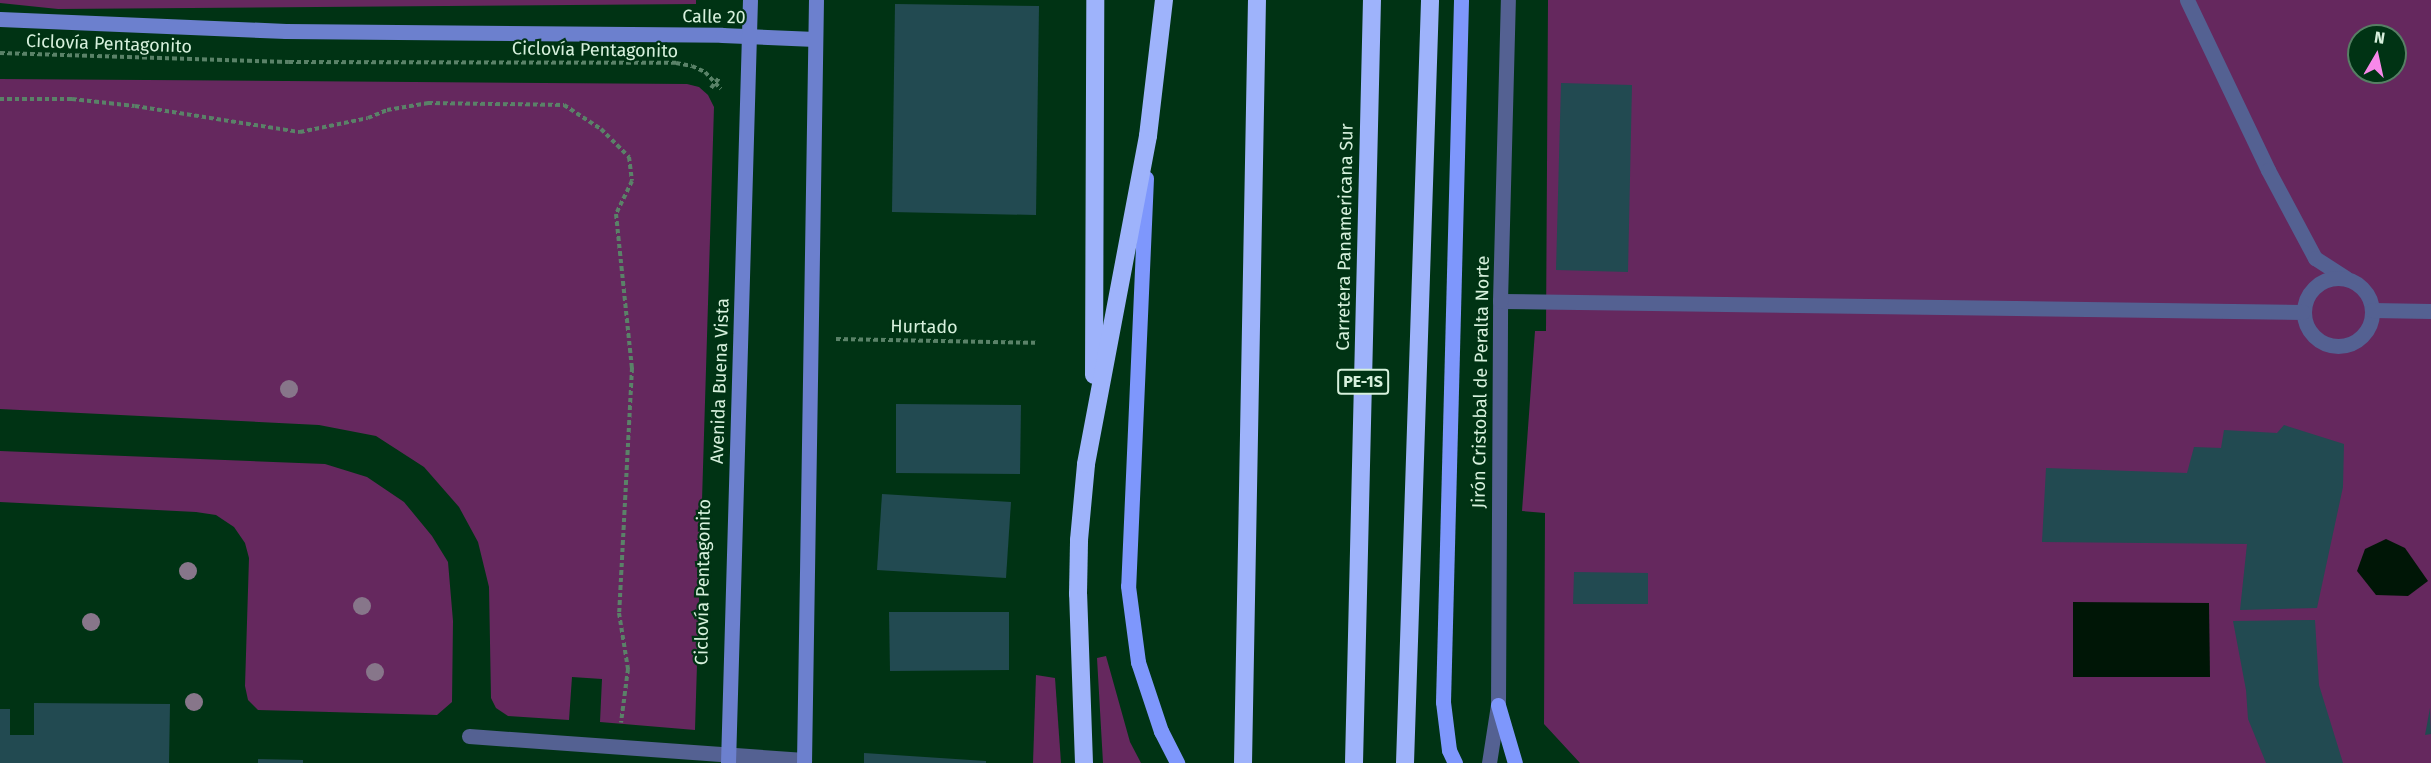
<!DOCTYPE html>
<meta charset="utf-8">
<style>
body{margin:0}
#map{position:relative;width:2431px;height:763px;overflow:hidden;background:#003314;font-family:"Fira Sans",sans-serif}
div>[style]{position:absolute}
.green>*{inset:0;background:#65285e}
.water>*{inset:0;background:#001606}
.building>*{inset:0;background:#224a51}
.path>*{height:4px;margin-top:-2px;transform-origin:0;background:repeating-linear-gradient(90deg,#5a8268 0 4.5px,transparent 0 7.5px)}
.service>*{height:15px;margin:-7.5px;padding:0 7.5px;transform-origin:7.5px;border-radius:7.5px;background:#546192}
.pedestrian>*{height:15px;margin:-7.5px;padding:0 7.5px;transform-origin:7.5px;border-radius:7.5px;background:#546192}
.pedestrian>.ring{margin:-7.5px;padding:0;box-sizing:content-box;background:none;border:15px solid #546192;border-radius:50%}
.tertiary>*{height:15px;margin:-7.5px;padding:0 7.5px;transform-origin:7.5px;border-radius:7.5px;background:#546192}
.secondary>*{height:15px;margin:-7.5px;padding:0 7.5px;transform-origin:7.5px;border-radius:7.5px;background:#6c80ce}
.primary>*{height:15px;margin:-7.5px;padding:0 7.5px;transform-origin:7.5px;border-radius:7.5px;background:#7e97fc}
.motorway>*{height:18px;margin:-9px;padding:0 9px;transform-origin:9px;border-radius:9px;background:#9eb3fb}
.trees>*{width:18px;height:18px;margin:-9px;border-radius:50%;background:#87768a}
span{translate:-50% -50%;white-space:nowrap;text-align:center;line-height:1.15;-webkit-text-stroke:4.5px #003314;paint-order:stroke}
.shield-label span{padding:2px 4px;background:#003314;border:2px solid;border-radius:4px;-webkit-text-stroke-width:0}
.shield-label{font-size:16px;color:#d7f1dd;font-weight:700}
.street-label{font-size:18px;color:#d7f1dd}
.north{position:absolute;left:2347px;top:24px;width:60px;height:60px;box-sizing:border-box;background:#003314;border:2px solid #567f64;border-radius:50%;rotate:9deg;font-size:16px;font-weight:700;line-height:24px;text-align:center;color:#d7f1dd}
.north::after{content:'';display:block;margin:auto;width:21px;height:27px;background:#f888ea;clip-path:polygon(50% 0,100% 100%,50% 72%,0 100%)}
</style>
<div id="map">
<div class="green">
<div style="clip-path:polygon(0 0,696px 0,696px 4px,58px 9px,0 3px)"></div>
<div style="clip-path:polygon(evenodd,1548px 0,2431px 0,2431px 763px,1580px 763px,1544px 724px,1545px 513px,1522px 511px,1535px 331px,1546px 331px,1548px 0,2359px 36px,2395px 36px,2395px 72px,2359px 72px,2359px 36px)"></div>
<div style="clip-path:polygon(0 79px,687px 84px,699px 87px,708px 95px,714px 107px,695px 730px,600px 722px,602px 679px,572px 677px,569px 720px,508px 716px,496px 708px,491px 698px,489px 587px,478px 542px,459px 507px,424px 467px,376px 436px,319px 425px,0 409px)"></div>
<div style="clip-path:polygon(0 451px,325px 464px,367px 477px,404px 502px,432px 536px,448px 562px,453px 621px,452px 702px,437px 715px,258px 710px,248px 700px,245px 686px,249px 558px,245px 543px,234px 527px,216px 515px,196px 512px,0 502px)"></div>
<div style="clip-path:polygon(1106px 656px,1130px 742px,1141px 763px,1103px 763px,1097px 658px)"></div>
<div style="clip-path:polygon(1036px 675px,1055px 678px,1061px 763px,1033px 763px)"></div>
</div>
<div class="water">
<div style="clip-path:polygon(2386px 539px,2405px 548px,2428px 581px,2408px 596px,2376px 595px,2357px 571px,2365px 549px)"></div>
<div style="clip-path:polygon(2073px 602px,2209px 603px,2210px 677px,2073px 677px)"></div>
</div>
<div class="building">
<div style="clip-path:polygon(895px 4px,1039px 6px,1036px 215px,892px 212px)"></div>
<div style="clip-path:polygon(1561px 83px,1632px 85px,1628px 272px,1556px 270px)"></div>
<div style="clip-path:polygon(896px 404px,1021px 405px,1020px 474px,896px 473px)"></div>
<div style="clip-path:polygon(2284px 425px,2344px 444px,2343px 487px,2317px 608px,2240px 610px,2247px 544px,2042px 542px,2046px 468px,2187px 473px,2194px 447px,2221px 448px,2224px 430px,2277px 433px)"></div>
<div style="clip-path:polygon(882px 494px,1011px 502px,1006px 578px,877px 570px)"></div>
<div style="clip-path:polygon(1574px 572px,1648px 573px,1648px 604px,1573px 604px)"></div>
<div style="clip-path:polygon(889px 612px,1009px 612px,1009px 670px,890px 671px)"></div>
<div style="clip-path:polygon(2315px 620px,2319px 685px,2343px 763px,2266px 763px,2248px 719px,2246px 690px,2233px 621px)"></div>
<div style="clip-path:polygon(34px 703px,170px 704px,169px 763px,0 763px,0 709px,10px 709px,10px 735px,34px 735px)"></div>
<div style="clip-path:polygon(2430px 708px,2431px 734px,2425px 735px)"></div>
<div style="clip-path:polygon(864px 753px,986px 761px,986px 763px,864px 763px)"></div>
<div style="clip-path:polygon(258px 759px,303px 760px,303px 763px,258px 763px)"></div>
</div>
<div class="path">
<div style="left:0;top:53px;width:289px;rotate:1.8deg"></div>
<div style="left:289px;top:62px;width:387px;rotate:0.1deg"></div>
<div style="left:676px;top:63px;width:16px;rotate:11deg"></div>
<div style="left:692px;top:66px;width:14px;rotate:25deg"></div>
<div style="left:705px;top:72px;width:23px;rotate:47deg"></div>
<div style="left:711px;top:88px;width:14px;rotate:-51deg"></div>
<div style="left:0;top:99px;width:72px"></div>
<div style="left:72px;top:99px;width:63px;rotate:6.3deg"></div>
<div style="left:135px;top:106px;width:167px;rotate:9deg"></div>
<div style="left:300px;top:132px;width:69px;rotate:-11.6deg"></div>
<div style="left:368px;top:118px;width:21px;rotate:-23deg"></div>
<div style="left:387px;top:110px;width:42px;rotate:-9.7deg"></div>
<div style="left:428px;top:103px;width:136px;rotate:0.8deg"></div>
<div style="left:564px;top:105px;width:44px;rotate:33deg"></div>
<div style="left:601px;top:129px;width:40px;rotate:45deg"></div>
<div style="left:629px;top:157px;width:24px;rotate:83deg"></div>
<div style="left:632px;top:181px;width:37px;rotate:116deg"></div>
<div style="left:616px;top:214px;width:155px;rotate:84.1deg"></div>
<div style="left:632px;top:368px;width:245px;rotate:93deg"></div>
<div style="left:619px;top:613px;width:57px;rotate:80.9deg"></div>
<div style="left:628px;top:669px;width:54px;rotate:97.4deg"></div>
<div style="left:836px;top:339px;width:201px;rotate:1.1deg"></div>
</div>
<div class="service">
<div style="left:2187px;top:0;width:188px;rotate:64.5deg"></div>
<div style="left:2268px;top:170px;width:100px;rotate:61.9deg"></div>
<div style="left:2315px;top:258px;width:37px;rotate:33deg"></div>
<div style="left:469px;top:736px;width:336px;rotate:4.1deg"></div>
</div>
<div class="pedestrian">
<div class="ring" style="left:2304px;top:278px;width:53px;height:53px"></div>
<div style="left:1500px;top:301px;width:803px;rotate:0.78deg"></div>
<div style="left:2372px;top:310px;width:59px;rotate:1deg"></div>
</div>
<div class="tertiary">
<div style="left:1489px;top:763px;width:59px;rotate:-81.2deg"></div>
<div style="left:1498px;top:705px;width:404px;rotate:-89.7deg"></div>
<div style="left:1500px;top:301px;width:301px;rotate:-88.5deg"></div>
</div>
<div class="secondary">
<div style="left:0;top:19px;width:286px;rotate:2.4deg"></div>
<div style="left:286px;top:31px;width:436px;rotate:0.5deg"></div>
<div style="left:722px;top:35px;width:93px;rotate:2.5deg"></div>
<div style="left:728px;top:763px;width:763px;rotate:-88.35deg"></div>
<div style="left:804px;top:763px;width:763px;rotate:-89.1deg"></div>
</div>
<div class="primary">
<div style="left:1146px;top:178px;width:408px;rotate:92.5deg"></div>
<div style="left:1128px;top:586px;width:77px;rotate:82.5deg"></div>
<div style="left:1138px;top:662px;width:73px;rotate:71.6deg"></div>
<div style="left:1161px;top:731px;width:36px;rotate:63deg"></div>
<div style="left:1498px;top:705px;width:60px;rotate:73.7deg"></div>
<div style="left:1455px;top:763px;width:14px;rotate:-115deg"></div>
<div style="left:1449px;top:750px;width:48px;rotate:-97.1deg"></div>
<div style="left:1443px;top:702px;width:702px;rotate:-88.53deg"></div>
</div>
<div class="motorway">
<div style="left:1094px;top:375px;width:375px;rotate:-89.8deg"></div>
<div style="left:1084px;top:763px;width:169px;rotate:-92deg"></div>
<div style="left:1078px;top:594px;width:54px;rotate:-88.9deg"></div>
<div style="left:1079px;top:540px;width:76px;rotate:-84.7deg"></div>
<div style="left:1086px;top:464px;width:334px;rotate:-79.3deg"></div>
<div style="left:1148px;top:136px;width:137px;rotate:-83.3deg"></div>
<div style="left:1243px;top:763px;width:763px;rotate:-88.95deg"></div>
<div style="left:1354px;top:763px;width:763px;rotate:-88.65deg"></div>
<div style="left:1405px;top:763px;width:763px;rotate:-88.12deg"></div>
</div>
<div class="trees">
<div style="left:289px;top:389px"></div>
<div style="left:188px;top:571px"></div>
<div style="left:362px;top:606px"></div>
<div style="left:91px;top:622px"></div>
<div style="left:375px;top:672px"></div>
<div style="left:194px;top:702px"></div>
</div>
<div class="shield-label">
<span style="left:1363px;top:382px">PE-1S</span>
</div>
<div class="street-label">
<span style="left:714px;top:17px;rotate:1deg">Calle 20</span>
<span style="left:109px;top:44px;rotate:2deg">Ciclovía Pentagonito</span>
<span style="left:595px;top:50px;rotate:1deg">Ciclovía Pentagonito</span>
<span style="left:1345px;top:237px;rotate:-89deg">Carretera Panamericana Sur</span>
<span style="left:924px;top:327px;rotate:1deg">Hurtado</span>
<span style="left:720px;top:381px;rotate:-88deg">Avenida Buena Vista</span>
<span style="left:1481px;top:382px;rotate:-89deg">Jirón Cristobal de Peralta Norte</span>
<span style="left:703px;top:582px;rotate:-89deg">Ciclovía Pentagonito</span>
</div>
<div class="north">N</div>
</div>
